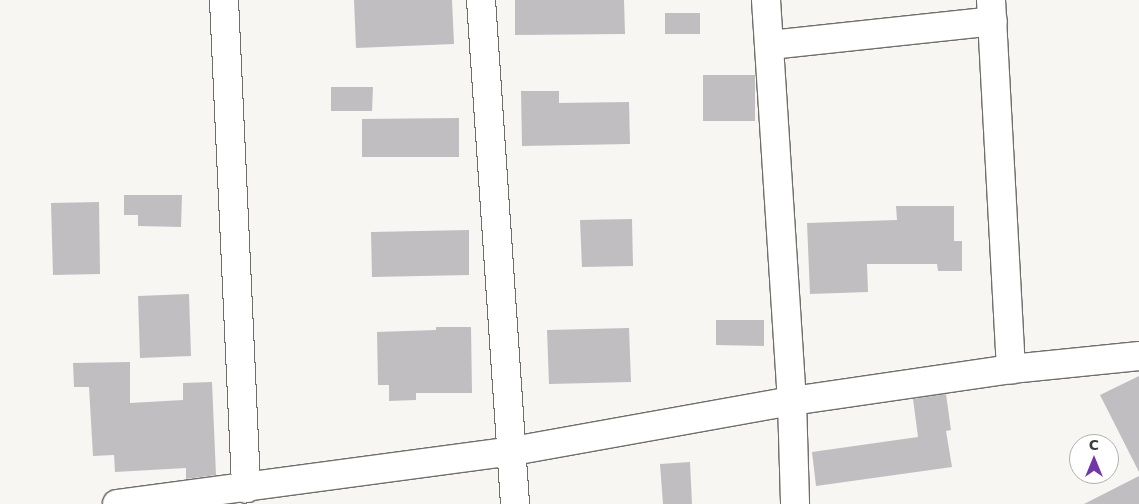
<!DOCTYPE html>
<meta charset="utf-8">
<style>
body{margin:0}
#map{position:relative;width:1139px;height:504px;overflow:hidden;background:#f7f6f2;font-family:"DejaVu Sans",sans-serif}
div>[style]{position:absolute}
.building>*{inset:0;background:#c1bec2}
.roads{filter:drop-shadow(1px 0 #6f6e6a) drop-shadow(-1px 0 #6f6e6a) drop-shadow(0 1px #6f6e6a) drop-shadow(0 -1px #6f6e6a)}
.minor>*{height:28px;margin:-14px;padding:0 14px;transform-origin:14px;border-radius:14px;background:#fff}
span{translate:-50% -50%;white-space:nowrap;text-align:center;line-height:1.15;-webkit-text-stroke:4px #fff;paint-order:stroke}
.north{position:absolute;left:1069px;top:434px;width:50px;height:50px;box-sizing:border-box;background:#fff;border:1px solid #b1b1b1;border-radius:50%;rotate:0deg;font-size:14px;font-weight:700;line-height:20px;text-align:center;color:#3d3d3b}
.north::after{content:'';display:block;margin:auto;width:18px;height:22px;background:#7236ab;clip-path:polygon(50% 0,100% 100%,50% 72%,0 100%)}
</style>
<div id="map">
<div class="building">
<div style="clip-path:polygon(354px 0,452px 0,454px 44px,356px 48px)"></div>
<div style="clip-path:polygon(515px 0,624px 0,625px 34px,515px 35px)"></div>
<div style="clip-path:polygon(665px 13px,700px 13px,700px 34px,665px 34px)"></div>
<div style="clip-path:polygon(703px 75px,755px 75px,755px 121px,703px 121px)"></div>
<div style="clip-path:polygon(331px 87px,373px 87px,372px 111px,331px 111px)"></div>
<div style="clip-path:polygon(521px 91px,559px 91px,559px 103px,629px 102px,630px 144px,522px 146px)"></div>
<div style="clip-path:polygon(459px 118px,459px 157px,362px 157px,362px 119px)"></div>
<div style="clip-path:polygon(124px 195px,182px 195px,181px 227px,138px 226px,138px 215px,124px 215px)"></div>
<div style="clip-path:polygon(99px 202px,100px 274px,53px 275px,51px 203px)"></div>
<div style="clip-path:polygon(896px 206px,954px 206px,954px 241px,962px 241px,962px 271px,938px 271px,937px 264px,867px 264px,868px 292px,810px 294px,807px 223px,897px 220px)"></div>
<div style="clip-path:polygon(632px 219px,633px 266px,582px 267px,580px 220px)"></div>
<div style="clip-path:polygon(469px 230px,469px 275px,372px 277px,371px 232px)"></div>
<div style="clip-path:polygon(189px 294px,191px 356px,140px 358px,138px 296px)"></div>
<div style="clip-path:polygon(716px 320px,764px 320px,764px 346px,716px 345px)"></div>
<div style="clip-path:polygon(436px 327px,471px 327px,472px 393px,416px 393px,416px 400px,389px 401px,389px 385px,378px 385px,377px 332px,436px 330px)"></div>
<div style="clip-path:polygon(629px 328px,631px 382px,549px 384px,547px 330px)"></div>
<div style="clip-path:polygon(130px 362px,130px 403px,183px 400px,183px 383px,212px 382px,216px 475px,186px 479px,186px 468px,115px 472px,114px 455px,93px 456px,89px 387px,74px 387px,73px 363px)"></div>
<div style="clip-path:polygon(1139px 376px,1139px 472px,1100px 395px)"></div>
<div style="clip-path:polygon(946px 394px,951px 430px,946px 431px,952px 467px,816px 486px,812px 452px,918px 437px,913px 399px)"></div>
<div style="clip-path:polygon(690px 462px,692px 504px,663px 504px,660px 464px)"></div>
<div style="clip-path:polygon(1139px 476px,1139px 504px,1084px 504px)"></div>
</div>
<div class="roads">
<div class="minor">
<div style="left:224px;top:0;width:489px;rotate:87.4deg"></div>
<div style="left:481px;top:0;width:505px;rotate:86.14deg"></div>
<div style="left:766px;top:0;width:402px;rotate:86.3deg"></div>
<div style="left:792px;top:401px;width:103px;rotate:88.3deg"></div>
<div style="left:991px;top:0;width:370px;rotate:86.9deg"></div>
<div style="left:770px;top:45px;width:224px;rotate:-6.1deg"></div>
<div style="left:117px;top:504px;width:400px;rotate:-7.6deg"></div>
<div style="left:513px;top:451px;width:283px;rotate:-10.2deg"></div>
<div style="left:792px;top:401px;width:221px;rotate:-8.3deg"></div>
<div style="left:1011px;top:369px;width:129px;rotate:-5.8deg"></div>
</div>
</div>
<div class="north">С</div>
</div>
